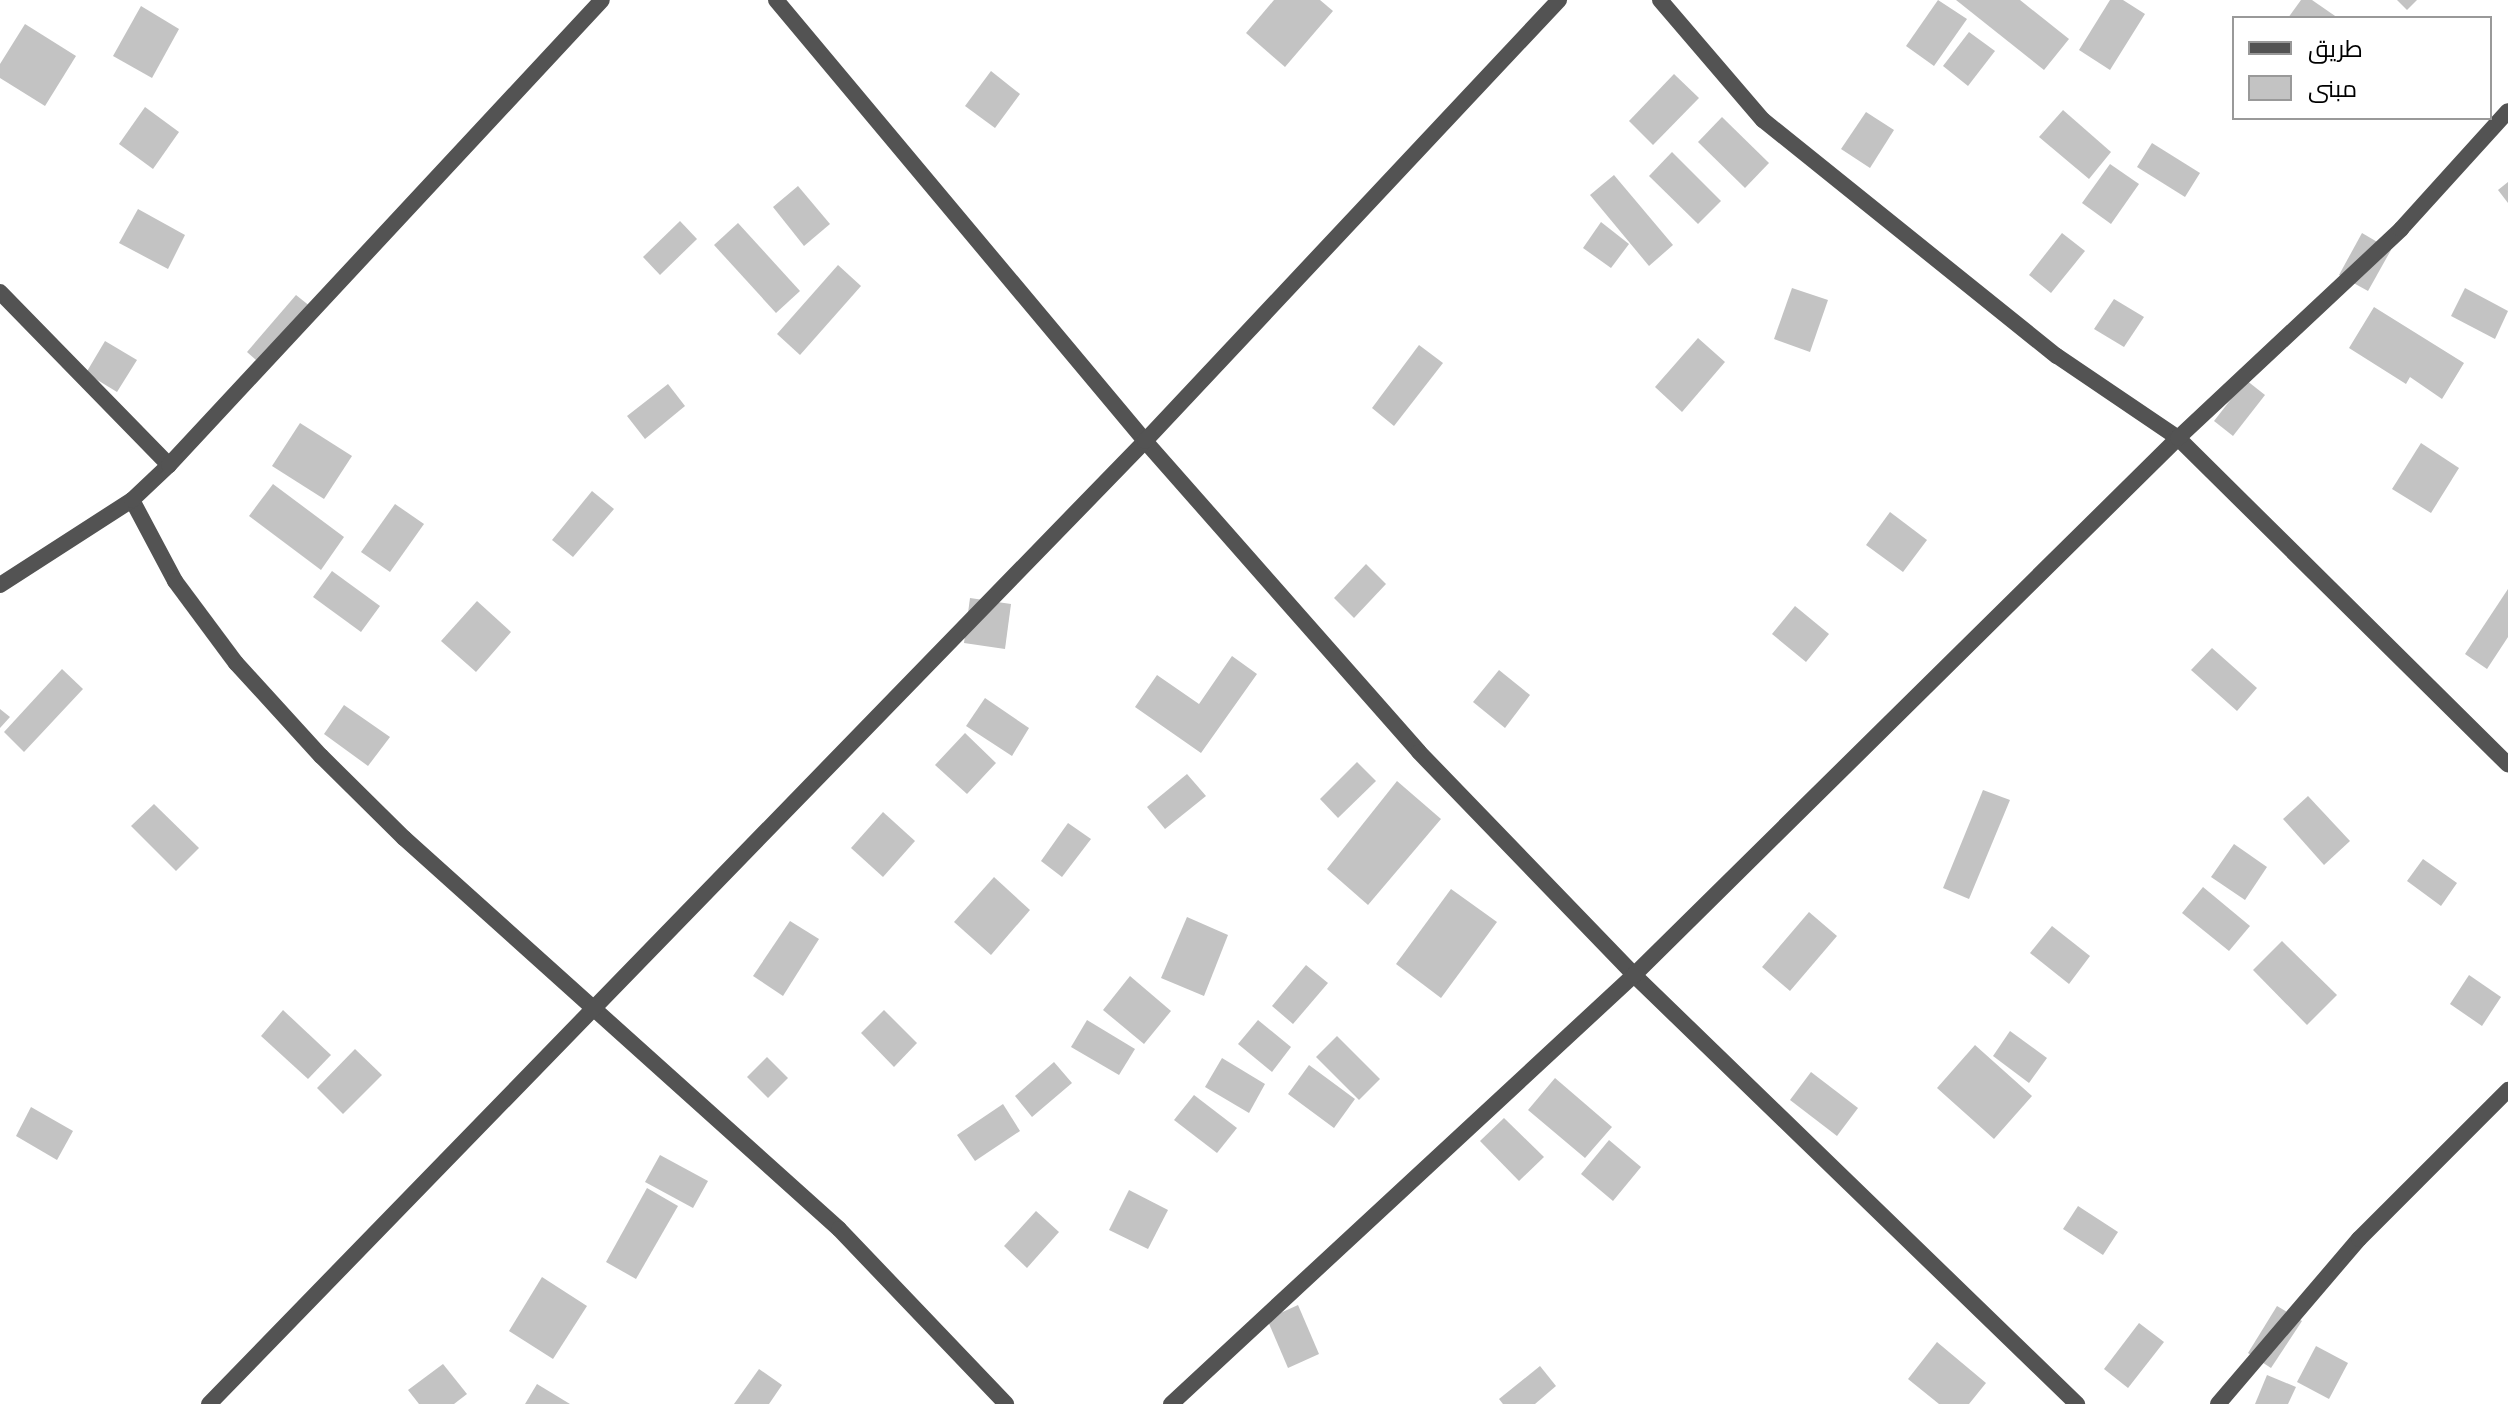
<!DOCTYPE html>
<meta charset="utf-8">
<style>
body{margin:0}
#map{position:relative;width:2508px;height:1404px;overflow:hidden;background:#fff;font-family:Poppins,Cairo,sans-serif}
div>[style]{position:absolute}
.building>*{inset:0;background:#c3c3c3}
.street>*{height:16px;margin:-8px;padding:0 8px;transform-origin:8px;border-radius:8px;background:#535353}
span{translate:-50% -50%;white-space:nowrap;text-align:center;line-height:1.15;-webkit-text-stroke:8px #fff;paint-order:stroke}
.legend{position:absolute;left:2232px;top:16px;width:260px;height:104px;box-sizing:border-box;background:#fff;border:2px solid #999;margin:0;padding:10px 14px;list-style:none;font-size:24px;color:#000}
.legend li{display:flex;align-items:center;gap:16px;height:40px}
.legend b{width:40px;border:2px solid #999}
</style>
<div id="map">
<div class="building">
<div style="clip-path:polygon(1274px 0,1320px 0,1333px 11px,1285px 67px,1246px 33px)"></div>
<div style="clip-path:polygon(1938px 0,1967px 19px,1934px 66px,1906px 46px)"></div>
<div style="clip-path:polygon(1956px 0,2020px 0,2069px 39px,2044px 70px)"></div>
<div style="clip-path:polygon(2110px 0,2123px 0,2145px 14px,2110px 70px,2079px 50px)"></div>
<div style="clip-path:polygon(2301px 0,2312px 0,2338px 18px,2288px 18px)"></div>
<div style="clip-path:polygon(2397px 0,2417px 0,2407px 10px)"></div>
<div style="clip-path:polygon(141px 6px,179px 29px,152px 78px,113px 56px)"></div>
<div style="clip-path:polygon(25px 24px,76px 56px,45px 106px,0 78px,0 64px)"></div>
<div style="clip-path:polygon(1969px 32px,1995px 51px,1968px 86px,1943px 66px)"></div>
<div style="clip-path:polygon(991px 71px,1020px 94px,995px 128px,965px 106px)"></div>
<div style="clip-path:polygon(1674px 74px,1699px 98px,1653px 145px,1629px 121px)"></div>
<div style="clip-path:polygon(145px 107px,179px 132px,153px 169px,119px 144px)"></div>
<div style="clip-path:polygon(2063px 110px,2111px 152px,2089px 179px,2039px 137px)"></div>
<div style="clip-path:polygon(1866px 112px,1894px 130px,1870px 168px,1841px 149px)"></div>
<div style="clip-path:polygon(1722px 117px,1769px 163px,1745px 188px,1698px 142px)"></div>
<div style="clip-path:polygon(2152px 143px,2200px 173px,2185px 197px,2137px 167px)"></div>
<div style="clip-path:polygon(1672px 152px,1721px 201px,1698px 224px,1649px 176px)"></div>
<div style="clip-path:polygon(2110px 164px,2139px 184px,2111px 224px,2082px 203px)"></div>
<div style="clip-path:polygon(1614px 175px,1673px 245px,1649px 266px,1590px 195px)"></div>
<div style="clip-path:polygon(2508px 182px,2508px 203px,2498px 190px)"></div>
<div style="clip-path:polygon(798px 186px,830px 224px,804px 246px,773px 207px)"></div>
<div style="clip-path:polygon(138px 209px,185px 235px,168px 269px,119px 243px)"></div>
<div style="clip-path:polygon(680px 221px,697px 239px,660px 275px,643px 257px)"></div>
<div style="clip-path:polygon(1601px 222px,1629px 244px,1611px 268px,1583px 248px)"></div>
<div style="clip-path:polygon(738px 223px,800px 291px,776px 313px,714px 245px)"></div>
<div style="clip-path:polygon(2062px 233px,2085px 251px,2051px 293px,2029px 275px)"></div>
<div style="clip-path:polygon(2362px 233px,2391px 250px,2368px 291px,2339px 275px)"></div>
<div style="clip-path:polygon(838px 265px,861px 286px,800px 355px,777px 334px)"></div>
<div style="clip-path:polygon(1792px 288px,1828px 300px,1810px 352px,1774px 339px)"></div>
<div style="clip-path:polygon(2465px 288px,2508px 311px,2495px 339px,2451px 316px)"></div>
<div style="clip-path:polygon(296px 295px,316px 311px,266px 369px,247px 352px)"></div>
<div style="clip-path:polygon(2114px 299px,2144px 317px,2124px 347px,2094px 329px)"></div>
<div style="clip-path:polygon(2374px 307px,2464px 363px,2442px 399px,2410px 377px,2406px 384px,2349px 348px)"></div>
<div style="clip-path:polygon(1698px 338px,1725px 362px,1682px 412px,1655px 387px)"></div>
<div style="clip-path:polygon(105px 341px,137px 360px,117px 392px,86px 373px)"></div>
<div style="clip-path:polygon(1419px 345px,1443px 363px,1394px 426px,1372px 408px)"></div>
<div style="clip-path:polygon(2246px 380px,2265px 395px,2233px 436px,2214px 421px)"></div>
<div style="clip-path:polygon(668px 384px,685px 406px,645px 439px,627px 416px)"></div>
<div style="clip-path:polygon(300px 423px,352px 456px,324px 499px,272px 466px)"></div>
<div style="clip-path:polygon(2421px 443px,2459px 468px,2431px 513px,2392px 489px)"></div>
<div style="clip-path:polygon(273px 484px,344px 537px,321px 570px,249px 516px)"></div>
<div style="clip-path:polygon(592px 491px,614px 509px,573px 557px,552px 540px)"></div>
<div style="clip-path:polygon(395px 504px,424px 524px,390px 572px,361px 552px)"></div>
<div style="clip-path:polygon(1890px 512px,1927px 540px,1903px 572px,1866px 545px)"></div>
<div style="clip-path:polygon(1366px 564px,1386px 584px,1354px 618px,1334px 598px)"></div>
<div style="clip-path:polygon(332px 571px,380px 606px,361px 632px,313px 597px)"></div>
<div style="clip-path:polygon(2508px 589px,2508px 637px,2487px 669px,2465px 654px)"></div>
<div style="clip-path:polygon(970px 598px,1011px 604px,1005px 649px,964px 643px)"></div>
<div style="clip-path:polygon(477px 601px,511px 632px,476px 672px,441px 641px)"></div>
<div style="clip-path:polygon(1795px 606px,1829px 634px,1806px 662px,1772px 634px)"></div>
<div style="clip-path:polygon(2212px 648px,2257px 688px,2237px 711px,2191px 670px)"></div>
<div style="clip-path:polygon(1232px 656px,1257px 674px,1201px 753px,1135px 707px,1157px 675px,1199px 704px)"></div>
<div style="clip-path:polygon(62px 669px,83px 689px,24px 752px,4px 732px)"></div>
<div style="clip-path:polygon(1499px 670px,1530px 695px,1505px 728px,1473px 702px)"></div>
<div style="clip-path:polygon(985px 698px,1029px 728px,1012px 756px,966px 726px)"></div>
<div style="clip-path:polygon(344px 705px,390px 737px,368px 766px,324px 734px)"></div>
<div style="clip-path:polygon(0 709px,10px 717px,0 728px)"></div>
<div style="clip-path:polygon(965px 733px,996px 763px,967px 794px,935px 765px)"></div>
<div style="clip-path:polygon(1357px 762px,1376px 781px,1338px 818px,1320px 799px)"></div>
<div style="clip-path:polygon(1187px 774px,1206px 796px,1165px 829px,1147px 807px)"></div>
<div style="clip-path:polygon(1397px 781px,1441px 819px,1368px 905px,1327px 869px)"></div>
<div style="clip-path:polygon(1983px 790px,2010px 800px,1969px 899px,1943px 888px)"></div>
<div style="clip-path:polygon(2308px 796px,2350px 841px,2324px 865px,2283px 819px)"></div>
<div style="clip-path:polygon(154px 804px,199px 848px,176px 871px,131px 826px)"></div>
<div style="clip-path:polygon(883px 812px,915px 841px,883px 877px,851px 848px)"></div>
<div style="clip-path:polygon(1068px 823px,1091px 839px,1062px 877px,1041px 861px)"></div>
<div style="clip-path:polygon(2234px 844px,2267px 867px,2245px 900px,2211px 877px)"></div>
<div style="clip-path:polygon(2423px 859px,2457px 883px,2441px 906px,2407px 881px)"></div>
<div style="clip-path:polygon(994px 877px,1030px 910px,991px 955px,954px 922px)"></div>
<div style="clip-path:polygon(2203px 887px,2250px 926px,2229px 951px,2182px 913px)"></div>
<div style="clip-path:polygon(1451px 889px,1497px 922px,1441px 998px,1396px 964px)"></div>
<div style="clip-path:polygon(1809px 912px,1837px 936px,1790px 991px,1762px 967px)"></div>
<div style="clip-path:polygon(1187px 917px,1228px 935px,1204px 996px,1161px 978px)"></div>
<div style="clip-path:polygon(790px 921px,819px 939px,783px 996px,753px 976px)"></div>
<div style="clip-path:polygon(2052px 926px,2090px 956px,2069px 984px,2030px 953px)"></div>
<div style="clip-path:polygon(2282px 941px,2337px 995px,2307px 1025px,2253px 970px)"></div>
<div style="clip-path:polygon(1306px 965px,1328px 983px,1293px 1024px,1272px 1006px)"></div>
<div style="clip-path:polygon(2469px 975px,2501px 997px,2482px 1026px,2450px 1004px)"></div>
<div style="clip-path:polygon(1130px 976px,1171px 1011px,1144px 1044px,1103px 1010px)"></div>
<div style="clip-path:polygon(283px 1010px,331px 1055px,308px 1079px,261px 1036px)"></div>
<div style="clip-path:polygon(884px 1010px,917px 1043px,894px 1067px,861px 1033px)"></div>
<div style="clip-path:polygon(1087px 1020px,1135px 1049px,1119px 1075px,1071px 1047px)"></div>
<div style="clip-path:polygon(1258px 1020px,1291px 1047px,1272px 1072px,1238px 1044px)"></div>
<div style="clip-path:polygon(2010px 1031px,2047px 1058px,2029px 1083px,1993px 1056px)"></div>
<div style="clip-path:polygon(1337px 1036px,1380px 1079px,1359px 1100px,1316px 1057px)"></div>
<div style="clip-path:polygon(1975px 1045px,2032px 1096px,1994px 1139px,1937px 1088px)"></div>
<div style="clip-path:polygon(355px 1049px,382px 1075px,343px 1114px,317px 1088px)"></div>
<div style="clip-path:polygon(767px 1057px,788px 1078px,768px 1098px,747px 1077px)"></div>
<div style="clip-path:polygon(1222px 1058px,1265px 1084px,1249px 1113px,1205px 1087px)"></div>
<div style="clip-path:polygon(1054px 1062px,1072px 1083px,1032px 1117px,1015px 1096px)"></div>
<div style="clip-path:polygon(1309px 1065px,1355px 1099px,1334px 1128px,1288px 1094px)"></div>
<div style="clip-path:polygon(1811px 1072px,1858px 1108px,1837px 1136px,1790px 1100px)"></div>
<div style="clip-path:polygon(1555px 1078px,1612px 1127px,1585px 1158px,1528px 1110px)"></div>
<div style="clip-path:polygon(1194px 1095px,1237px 1128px,1217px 1153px,1174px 1120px)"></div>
<div style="clip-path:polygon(1003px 1104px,1020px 1131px,975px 1161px,957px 1135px)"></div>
<div style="clip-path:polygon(31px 1107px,73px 1131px,57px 1160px,16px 1136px)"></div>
<div style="clip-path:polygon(1504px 1118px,1544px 1157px,1519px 1181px,1480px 1141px)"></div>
<div style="clip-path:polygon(1609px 1140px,1641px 1167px,1613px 1201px,1581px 1174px)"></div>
<div style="clip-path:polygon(660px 1155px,708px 1181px,693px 1208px,645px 1182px)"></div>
<div style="clip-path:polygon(647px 1188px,678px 1206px,636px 1279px,606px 1262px)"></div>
<div style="clip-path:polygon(1129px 1190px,1168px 1210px,1148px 1249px,1109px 1230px)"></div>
<div style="clip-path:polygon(2078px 1206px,2118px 1232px,2103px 1255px,2063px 1229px)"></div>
<div style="clip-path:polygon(1036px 1211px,1059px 1232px,1027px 1268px,1004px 1246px)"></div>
<div style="clip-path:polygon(542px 1277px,587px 1306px,553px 1359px,509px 1331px)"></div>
<div style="clip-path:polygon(1298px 1305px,1319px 1354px,1288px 1368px,1267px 1319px)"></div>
<div style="clip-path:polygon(2277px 1306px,2302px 1321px,2271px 1368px,2248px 1353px)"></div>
<div style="clip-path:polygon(2139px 1323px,2164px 1342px,2128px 1388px,2104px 1369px)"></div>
<div style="clip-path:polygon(1937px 1342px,1986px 1383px,1969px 1404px,1939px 1404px,1908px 1379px)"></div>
<div style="clip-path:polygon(2316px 1346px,2348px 1363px,2329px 1399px,2297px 1382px)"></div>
<div style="clip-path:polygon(443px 1364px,467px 1394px,454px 1404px,419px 1404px,408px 1390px)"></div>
<div style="clip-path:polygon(1540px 1366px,1556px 1386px,1535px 1404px,1503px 1404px,1499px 1399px)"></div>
<div style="clip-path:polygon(759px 1369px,782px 1385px,769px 1404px,734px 1404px)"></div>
<div style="clip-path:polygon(2267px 1375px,2296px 1387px,2288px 1404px,2255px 1404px)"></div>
<div style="clip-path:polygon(537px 1384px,570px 1404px,525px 1404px)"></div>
</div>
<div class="street">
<div style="left:776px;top:0;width:575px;rotate:50.08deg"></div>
<div style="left:1145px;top:441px;width:414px;rotate:48.6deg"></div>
<div style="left:1419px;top:752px;width:310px;rotate:46deg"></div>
<div style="left:1634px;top:975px;width:617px;rotate:44.08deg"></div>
<div style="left:1660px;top:0;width:158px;rotate:49.4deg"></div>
<div style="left:1763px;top:120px;width:377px;rotate:38.8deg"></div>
<div style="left:2057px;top:356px;width:146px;rotate:34.1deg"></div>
<div style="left:2178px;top:438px;width:464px;rotate:44.7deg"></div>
<div style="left:0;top:292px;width:242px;rotate:45.7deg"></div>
<div style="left:132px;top:500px;width:92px;rotate:62deg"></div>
<div style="left:175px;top:581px;width:102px;rotate:53.4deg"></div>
<div style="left:236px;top:663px;width:126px;rotate:47.6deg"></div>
<div style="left:321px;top:756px;width:117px;rotate:44.7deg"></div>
<div style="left:404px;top:838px;width:585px;rotate:41.95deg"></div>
<div style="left:839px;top:1229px;width:242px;rotate:46.3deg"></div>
<div style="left:0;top:585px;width:157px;rotate:-32.8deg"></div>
<div style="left:132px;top:500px;width:51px;rotate:-43.4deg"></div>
<div style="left:169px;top:465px;width:635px;rotate:-47.04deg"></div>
<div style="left:209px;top:1404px;width:1343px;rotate:-45.81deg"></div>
<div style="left:1145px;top:441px;width:605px;rotate:-46.81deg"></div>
<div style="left:1171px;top:1404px;width:631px;rotate:-42.82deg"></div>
<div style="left:1634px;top:975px;width:764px;rotate:-44.63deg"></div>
<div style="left:2178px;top:438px;width:306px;rotate:-43.1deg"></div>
<div style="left:2401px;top:229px;width:159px;rotate:-47.8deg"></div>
<div style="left:2218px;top:1404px;width:217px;rotate:-49.5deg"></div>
<div style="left:2359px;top:1239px;width:211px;rotate:-45deg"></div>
</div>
<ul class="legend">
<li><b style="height:10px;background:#535353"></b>طريق</li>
<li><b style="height:22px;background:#c3c3c3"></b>مبنى</li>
</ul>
</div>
